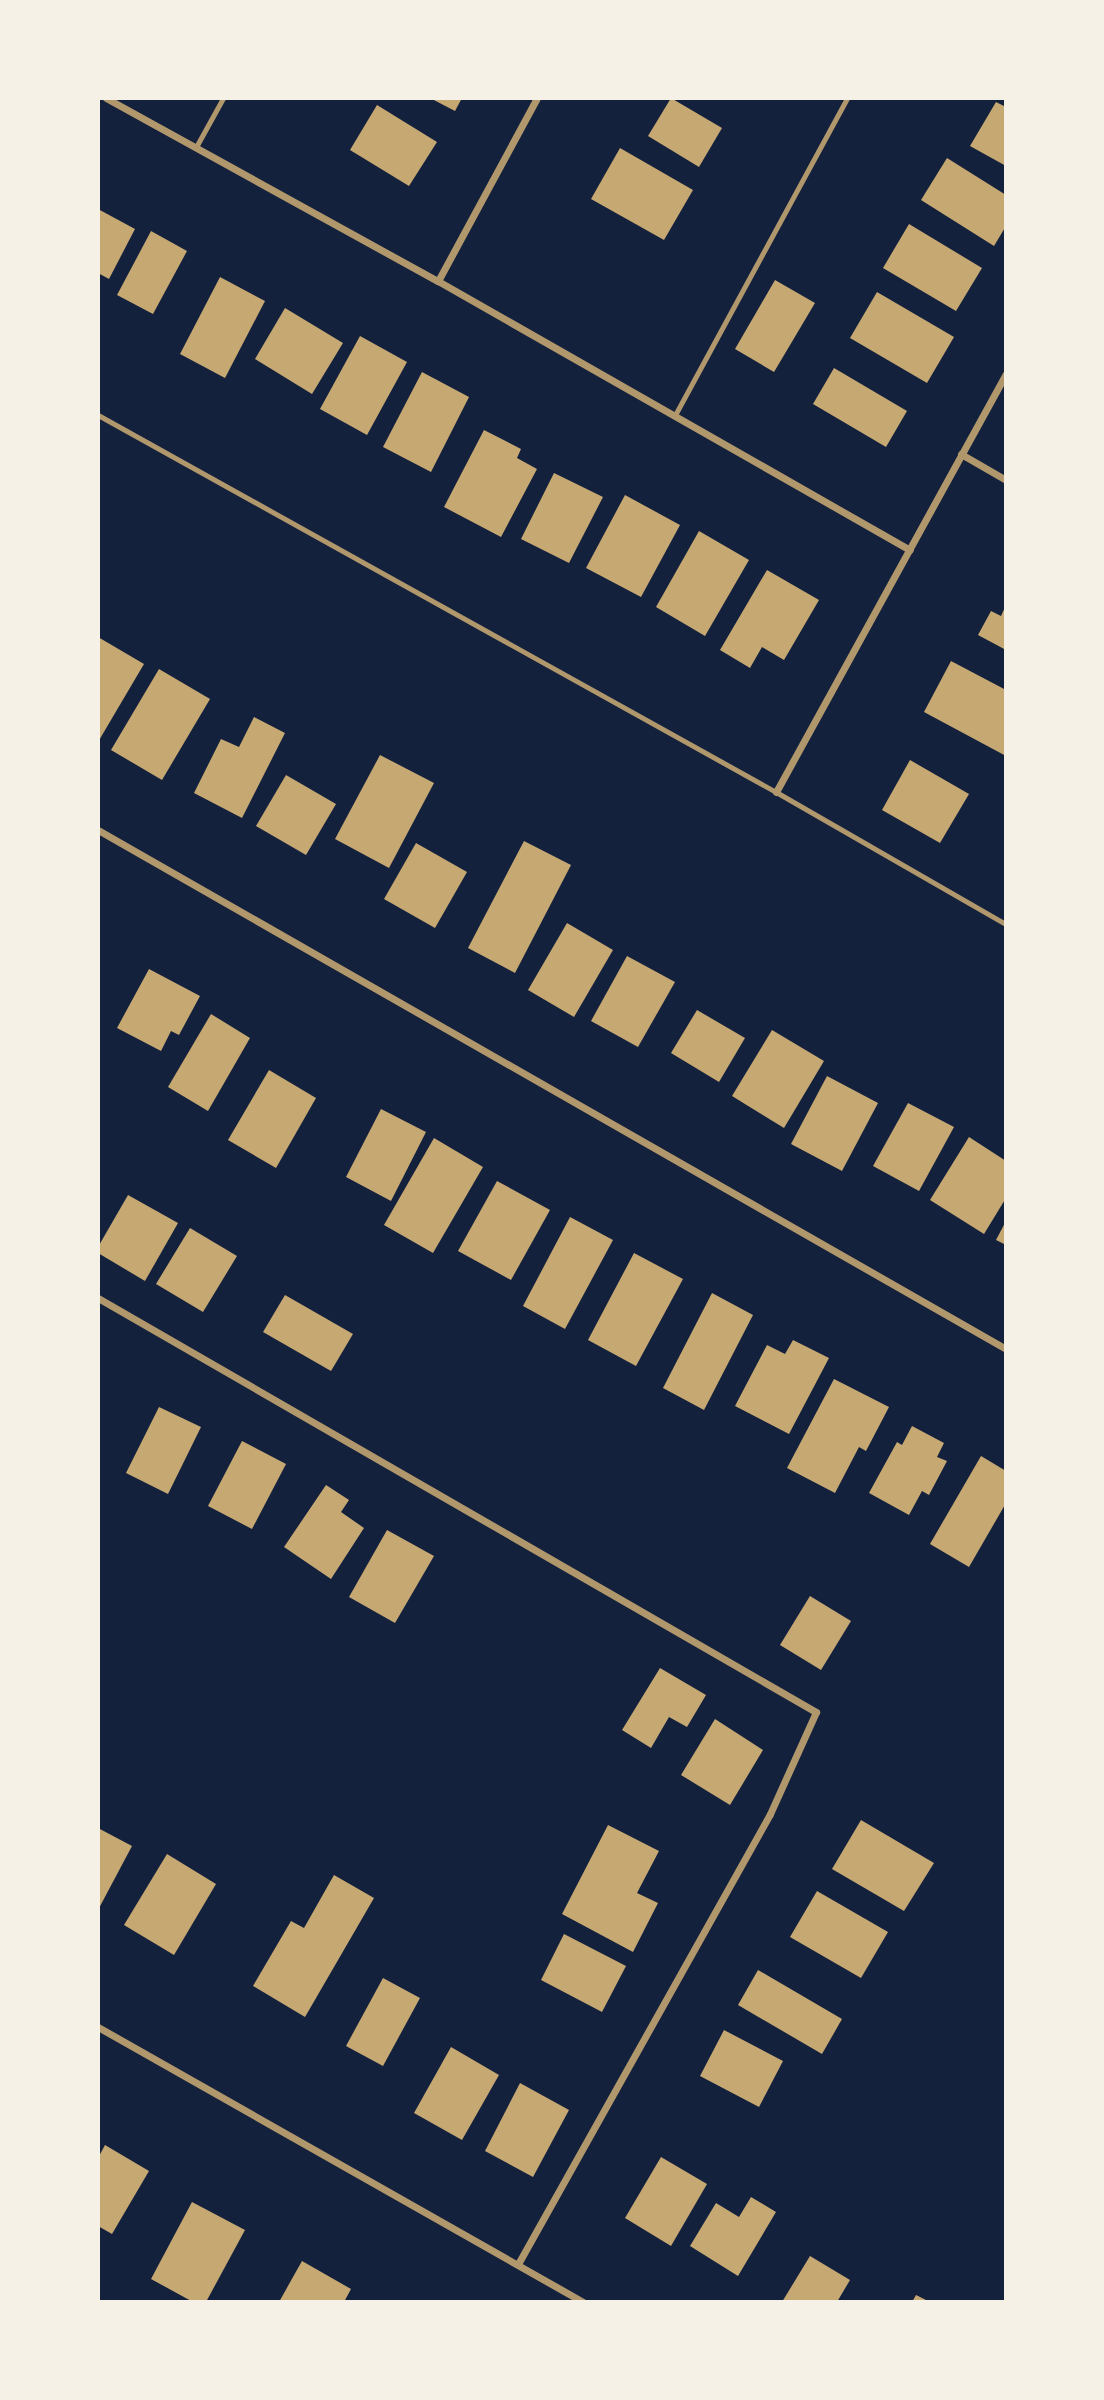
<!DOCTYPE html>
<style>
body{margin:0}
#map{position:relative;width:1104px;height:2400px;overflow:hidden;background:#14213d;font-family:Figtree,sans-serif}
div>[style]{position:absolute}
.building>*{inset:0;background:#c6a872}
.service>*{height:5px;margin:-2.5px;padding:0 2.5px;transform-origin:2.5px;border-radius:2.5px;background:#b1986c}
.minor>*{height:7px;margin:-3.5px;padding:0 3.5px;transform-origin:3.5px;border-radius:3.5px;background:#b1986c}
span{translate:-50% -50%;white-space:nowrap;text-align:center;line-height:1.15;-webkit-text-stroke:6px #f6f1e7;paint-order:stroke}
.frame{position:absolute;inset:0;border:100px solid #f6f1e7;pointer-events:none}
</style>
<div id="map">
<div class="building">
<div style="clip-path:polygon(430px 98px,462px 98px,455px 111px)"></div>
<div style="clip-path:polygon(671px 98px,722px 128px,699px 167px,648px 136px)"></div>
<div style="clip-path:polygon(996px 102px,1006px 107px,1006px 166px,970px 146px)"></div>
<div style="clip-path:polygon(377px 105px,437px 142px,409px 186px,350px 150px)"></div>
<div style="clip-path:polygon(620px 148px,693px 190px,664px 240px,591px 199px)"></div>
<div style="clip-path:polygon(947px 158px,1006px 195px,1006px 226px,994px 246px,921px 200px)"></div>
<div style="clip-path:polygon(98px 209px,135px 229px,109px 279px,98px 273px)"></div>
<div style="clip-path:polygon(909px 224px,982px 268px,956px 311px,883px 268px)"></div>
<div style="clip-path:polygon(151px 231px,187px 251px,153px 314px,117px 295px)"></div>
<div style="clip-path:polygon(220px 277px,265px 301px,225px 378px,180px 354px)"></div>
<div style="clip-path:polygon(775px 280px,815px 303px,774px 372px,735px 349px)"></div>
<div style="clip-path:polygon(877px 292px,954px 337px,927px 383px,850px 338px)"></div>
<div style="clip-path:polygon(285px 308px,343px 343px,312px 394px,255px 359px)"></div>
<div style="clip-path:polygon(360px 336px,407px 362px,367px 435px,320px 409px)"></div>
<div style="clip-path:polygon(834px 368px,907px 411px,886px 447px,813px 404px)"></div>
<div style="clip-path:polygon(422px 372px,469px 397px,431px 472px,383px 447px)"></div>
<div style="clip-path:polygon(484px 430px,521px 449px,517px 458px,537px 469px,501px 537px,444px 507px)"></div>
<div style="clip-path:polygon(554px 473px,603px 497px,569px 563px,521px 539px)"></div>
<div style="clip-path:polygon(625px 495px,680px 525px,641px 597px,586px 568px)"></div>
<div style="clip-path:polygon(699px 531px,749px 560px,705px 636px,656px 607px)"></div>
<div style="clip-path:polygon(767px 570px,819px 600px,784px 660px,762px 647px,750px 668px,720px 650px)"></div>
<div style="clip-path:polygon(1006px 605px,1006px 650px,978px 635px,991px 611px,1001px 616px)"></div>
<div style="clip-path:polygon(98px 637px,144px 664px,98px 742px)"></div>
<div style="clip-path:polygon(951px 661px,1006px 690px,1006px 756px,924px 712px)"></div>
<div style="clip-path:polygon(159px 669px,210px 699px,162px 780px,111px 750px)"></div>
<div style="clip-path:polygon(254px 717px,285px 733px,242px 818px,194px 793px,221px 739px,239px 747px)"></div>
<div style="clip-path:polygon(380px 755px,434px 783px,389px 868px,335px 839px)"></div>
<div style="clip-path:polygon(910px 760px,969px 794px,940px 843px,882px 810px)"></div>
<div style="clip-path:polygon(286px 775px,336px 804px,306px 855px,256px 826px)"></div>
<div style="clip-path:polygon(524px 841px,571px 865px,515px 973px,468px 948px)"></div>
<div style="clip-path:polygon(416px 843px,467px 872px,435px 928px,384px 899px)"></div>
<div style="clip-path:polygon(567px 923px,613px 950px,574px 1017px,528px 990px)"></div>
<div style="clip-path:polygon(627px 956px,675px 982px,638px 1047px,591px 1021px)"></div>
<div style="clip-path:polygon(149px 969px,200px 996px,179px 1035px,171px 1031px,161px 1051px,117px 1028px)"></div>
<div style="clip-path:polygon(697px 1010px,745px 1038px,719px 1082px,671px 1053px)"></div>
<div style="clip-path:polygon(211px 1014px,250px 1038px,208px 1111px,168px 1087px)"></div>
<div style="clip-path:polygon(772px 1030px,824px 1061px,784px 1128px,732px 1096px)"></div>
<div style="clip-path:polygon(269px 1070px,316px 1098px,276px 1168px,228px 1140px)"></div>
<div style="clip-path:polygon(827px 1076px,878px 1103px,842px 1171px,791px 1144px)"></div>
<div style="clip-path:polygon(908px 1103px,954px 1127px,919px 1191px,873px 1166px)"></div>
<div style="clip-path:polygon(381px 1109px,426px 1132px,391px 1201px,346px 1177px)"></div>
<div style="clip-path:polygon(969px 1137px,1006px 1161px,1006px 1198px,984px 1234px,930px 1200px)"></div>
<div style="clip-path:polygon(434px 1138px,483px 1167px,433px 1253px,384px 1225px)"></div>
<div style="clip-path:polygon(497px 1181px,550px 1210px,511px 1280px,458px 1251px)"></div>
<div style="clip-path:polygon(128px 1195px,178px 1223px,145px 1281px,98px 1253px,98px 1247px)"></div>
<div style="clip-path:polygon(570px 1217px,613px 1240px,565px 1329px,523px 1306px)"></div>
<div style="clip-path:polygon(1006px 1221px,1006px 1245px,996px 1240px)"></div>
<div style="clip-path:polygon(190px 1228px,237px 1256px,203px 1312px,156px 1284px)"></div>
<div style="clip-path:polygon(634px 1253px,683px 1279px,636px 1366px,588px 1340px)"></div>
<div style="clip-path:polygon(712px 1293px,753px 1315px,704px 1410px,663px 1388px)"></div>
<div style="clip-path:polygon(285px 1295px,353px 1334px,331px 1371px,263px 1332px)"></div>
<div style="clip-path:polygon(793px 1340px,829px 1358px,789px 1434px,735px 1406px,767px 1345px,785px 1354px)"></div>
<div style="clip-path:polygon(834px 1379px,889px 1407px,866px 1451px,859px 1447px,835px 1493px,787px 1468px)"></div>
<div style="clip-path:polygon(159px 1407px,201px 1427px,168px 1494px,126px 1473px)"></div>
<div style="clip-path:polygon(912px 1426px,944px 1443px,937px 1457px,947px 1461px,929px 1495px,922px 1491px,909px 1515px,869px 1493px,897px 1442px,902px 1445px)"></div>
<div style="clip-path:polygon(242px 1441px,286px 1464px,252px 1529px,208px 1506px)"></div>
<div style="clip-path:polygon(981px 1456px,1006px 1471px,1006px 1503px,969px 1567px,930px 1544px)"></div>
<div style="clip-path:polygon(326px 1485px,349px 1500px,341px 1512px,364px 1528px,331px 1579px,284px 1547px)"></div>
<div style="clip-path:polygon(387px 1530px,434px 1556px,395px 1623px,349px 1597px)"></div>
<div style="clip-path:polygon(810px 1596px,851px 1621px,821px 1670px,780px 1645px)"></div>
<div style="clip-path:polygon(660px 1668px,706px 1695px,687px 1727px,669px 1717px,651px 1748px,622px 1730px)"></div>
<div style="clip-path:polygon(715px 1719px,763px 1750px,730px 1805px,681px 1775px)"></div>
<div style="clip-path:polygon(861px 1820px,934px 1863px,904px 1911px,832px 1869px)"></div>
<div style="clip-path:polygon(608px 1825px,659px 1851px,637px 1893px,658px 1903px,633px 1952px,562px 1914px)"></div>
<div style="clip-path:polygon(98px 1828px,132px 1846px,98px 1910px)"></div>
<div style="clip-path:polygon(167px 1854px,216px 1884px,174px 1955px,124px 1925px)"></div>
<div style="clip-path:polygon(334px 1875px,374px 1898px,305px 2017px,253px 1986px,291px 1921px,304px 1928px)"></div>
<div style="clip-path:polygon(817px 1891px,888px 1932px,861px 1978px,790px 1937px)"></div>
<div style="clip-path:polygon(564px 1934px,626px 1966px,602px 2012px,541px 1980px)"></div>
<div style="clip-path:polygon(758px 1970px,842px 2019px,822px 2054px,738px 2005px)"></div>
<div style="clip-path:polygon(383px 1978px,420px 1998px,383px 2066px,346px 2046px)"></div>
<div style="clip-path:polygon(724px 2030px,783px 2061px,759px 2107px,700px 2076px)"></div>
<div style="clip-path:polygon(451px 2047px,499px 2075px,462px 2140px,414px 2113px)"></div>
<div style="clip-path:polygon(520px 2083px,569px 2110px,533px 2177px,485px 2151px)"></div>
<div style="clip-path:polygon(105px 2145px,149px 2171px,112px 2234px,98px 2226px,98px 2158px)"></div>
<div style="clip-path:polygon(661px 2157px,707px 2184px,671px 2246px,625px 2218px)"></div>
<div style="clip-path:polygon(751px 2197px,776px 2212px,738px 2276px,690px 2246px,716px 2203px,739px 2217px)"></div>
<div style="clip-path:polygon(192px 2202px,245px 2230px,206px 2302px,193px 2302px,151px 2279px)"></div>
<div style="clip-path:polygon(810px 2256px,850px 2280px,837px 2302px,782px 2302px)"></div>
<div style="clip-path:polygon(302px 2261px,351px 2289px,344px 2302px,279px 2302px)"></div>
<div style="clip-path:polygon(916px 2295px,930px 2302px,912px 2302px)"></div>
</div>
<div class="service">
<div style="left:196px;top:147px;width:56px;rotate:-61.1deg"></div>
<div style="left:98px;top:415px;width:776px;rotate:29.08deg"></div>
<div style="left:776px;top:792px;width:265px;rotate:29.9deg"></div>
<div style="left:675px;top:415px;width:361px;rotate:-61.5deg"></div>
</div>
<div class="minor">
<div style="left:106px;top:98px;width:379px;rotate:28.9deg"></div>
<div style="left:438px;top:281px;width:543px;rotate:29.68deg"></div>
<div style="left:438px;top:281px;width:208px;rotate:-61.6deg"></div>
<div style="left:961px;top:454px;width:52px;rotate:30deg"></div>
<div style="left:776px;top:792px;width:477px;rotate:-61.2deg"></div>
<div style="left:98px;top:830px;width:1046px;rotate:29.75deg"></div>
<div style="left:98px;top:1298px;width:829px;rotate:29.97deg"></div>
<div style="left:816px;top:1712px;width:112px;rotate:114.3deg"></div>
<div style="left:770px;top:1814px;width:516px;rotate:119.25deg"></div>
<div style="left:98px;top:2027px;width:558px;rotate:29.55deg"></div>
</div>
<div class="frame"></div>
</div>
